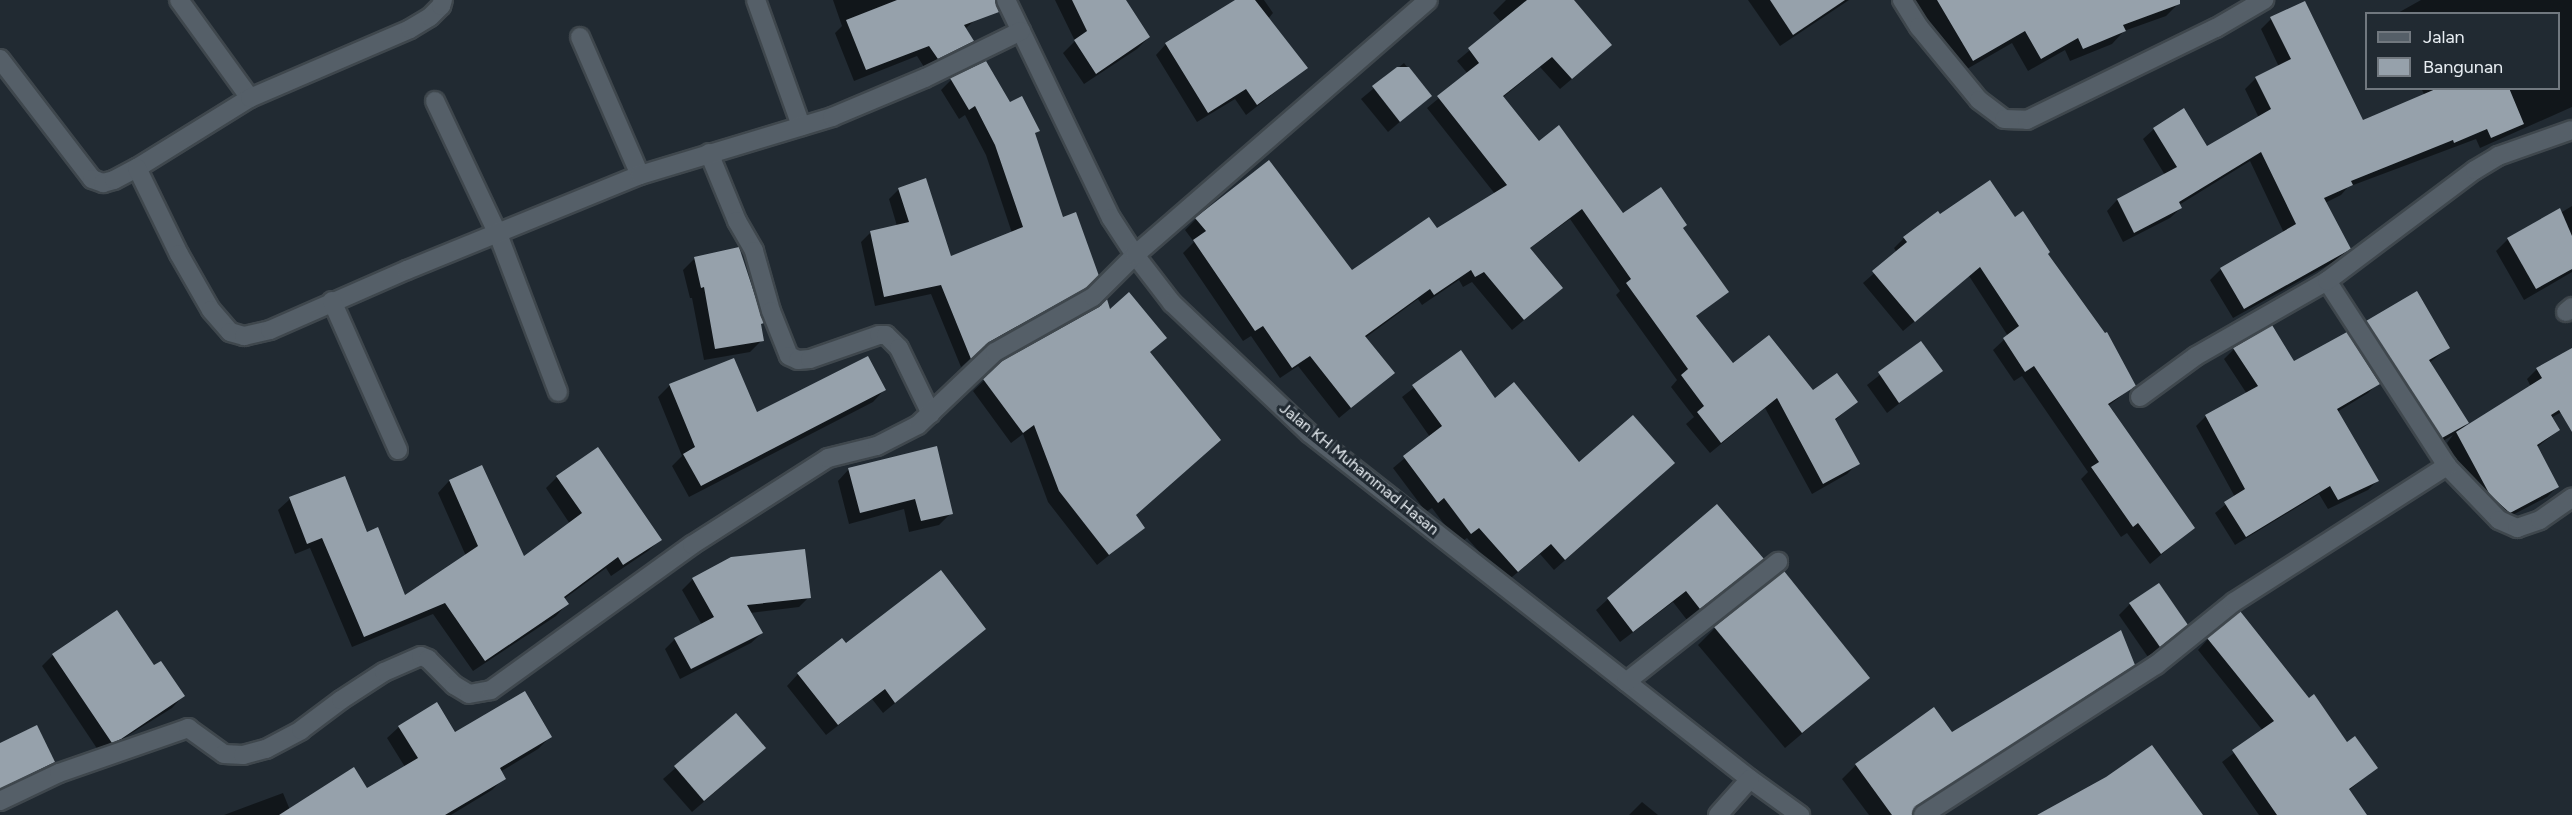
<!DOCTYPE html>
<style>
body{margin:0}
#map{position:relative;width:2572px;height:815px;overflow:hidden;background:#212a32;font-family:Figtree,sans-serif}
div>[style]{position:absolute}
.shadow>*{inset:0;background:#0007}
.building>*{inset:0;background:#96a1ab}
.roads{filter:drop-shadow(2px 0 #3f474d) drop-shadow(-2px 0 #3f474d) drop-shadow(0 2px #3f474d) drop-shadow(0 -2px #3f474d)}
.street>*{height:18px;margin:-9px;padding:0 9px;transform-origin:9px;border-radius:9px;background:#555f68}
span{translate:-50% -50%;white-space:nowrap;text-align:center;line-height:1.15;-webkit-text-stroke:6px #212a32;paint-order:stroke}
.street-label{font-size:16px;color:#e8eef3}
.legend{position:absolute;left:2365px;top:12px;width:195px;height:78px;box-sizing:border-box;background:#212a32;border:2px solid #71787f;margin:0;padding:8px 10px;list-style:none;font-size:18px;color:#e8eef3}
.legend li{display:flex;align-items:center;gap:12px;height:30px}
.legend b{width:30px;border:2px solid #71787f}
</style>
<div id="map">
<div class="shadow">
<div style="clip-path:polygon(833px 0,968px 0,975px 20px,965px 29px,972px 41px,961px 53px,926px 70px,917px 56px,854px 81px,835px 33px,842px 26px)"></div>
<div style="clip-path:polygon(1055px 0,1124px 0,1149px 37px,1137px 49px,1084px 84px,1063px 53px,1075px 41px)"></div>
<div style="clip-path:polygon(1236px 0,1264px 0,1273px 13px,1268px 19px,1306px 68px,1246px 115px,1235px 99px,1197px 122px,1156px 55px,1166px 44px)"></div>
<div style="clip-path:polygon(1506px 0,1572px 0,1599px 56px,1560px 89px,1540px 67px,1502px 98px,1538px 144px,1623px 215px,1681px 229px,1727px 291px,1695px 317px,1732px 365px,1813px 392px,1856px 402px,1834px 421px,1858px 463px,1847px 474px,1812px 494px,1765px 408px,1710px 453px,1686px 424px,1694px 417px,1671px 387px,1677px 380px,1616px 295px,1620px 291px,1570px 219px,1529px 249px,1550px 299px,1512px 330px,1472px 282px,1463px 287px,1459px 280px,1422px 305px,1418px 299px,1365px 338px,1393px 373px,1339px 418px,1298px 366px,1280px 378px,1251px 336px,1243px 341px,1183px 253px,1194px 242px,1185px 230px,1196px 219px,1352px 272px,1436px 230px,1495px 194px,1427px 108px,1468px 74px,1457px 61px,1502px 23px,1493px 13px)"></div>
<div style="clip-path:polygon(1748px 0,1849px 0,1780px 46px)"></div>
<div style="clip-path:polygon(1911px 0,2178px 0,2179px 3px,2166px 16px,2124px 31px,2112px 44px,2070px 61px,2065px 50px,2028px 71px,2012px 43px,1960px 73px,1934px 29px,1930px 31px)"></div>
<div style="clip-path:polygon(2421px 0,2572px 0,2572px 107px,2480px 148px,2476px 139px,2348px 187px,2341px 195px,2325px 203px,2349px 248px,2339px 259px,2233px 318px,2210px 280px,2221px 269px,2284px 233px,2250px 161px,2179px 205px,2181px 208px,2170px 218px,2123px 242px,2107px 211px,2117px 200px,2165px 175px,2143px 139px,2154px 129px,2207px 149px,2259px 118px,2245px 89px,2256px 78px,2279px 67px,2261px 29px,2271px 19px,2362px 121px,2425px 96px,2421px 88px,2558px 88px,2558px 14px,2396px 14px)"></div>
<div style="clip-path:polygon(985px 63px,1010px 104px,1038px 131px,1034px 134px,1062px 219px,1097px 275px,1074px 298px,978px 352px,961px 367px,931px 294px,875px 306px,861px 242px,871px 232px,897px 226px,889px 199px,899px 189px,950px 258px,1012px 233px,986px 155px,965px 115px,959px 119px,941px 90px,951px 80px)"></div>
<div style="clip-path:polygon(1404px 63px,1430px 96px,1388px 132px,1361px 99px)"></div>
<div style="clip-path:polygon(2572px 206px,2572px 272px,2524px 300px,2496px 251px,2508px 239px,2560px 209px,2562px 212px)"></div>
<div style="clip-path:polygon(1939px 216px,2014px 219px,2046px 254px,2134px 386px,2108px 406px,2193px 528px,2150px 564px,2127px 533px,2121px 537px,2081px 479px,2088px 472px,2022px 376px,2014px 381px,1993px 350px,2008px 336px,1969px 276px,1903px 331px,1863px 283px,1897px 253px,1894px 248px,1904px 238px)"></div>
<div style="clip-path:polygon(695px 258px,760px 325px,762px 340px,750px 352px,704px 360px,692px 298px,690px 298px,683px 270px)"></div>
<div style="clip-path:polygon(1109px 311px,1165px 338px,1149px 353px,1135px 516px,1143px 528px,1097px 565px,1048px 502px,1023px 434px,1011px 443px,973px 391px,1003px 362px)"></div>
<div style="clip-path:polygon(2367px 322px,2448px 348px,2429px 363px,2467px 423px,2463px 429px,2531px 387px,2527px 379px,2537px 369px,2572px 350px,2572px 406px,2551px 418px,2559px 430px,2536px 448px,2557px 487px,2547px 497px,2499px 522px,2480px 505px,2447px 443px,2453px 435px,2433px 447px,2358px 332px)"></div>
<div style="clip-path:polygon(1921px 343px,1941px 371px,1887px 413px,1867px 385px)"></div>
<div style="clip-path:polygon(2234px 349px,2378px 383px,2368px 393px,2337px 412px,2378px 480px,2368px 490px,2328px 509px,2319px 494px,2235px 545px,2215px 513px,2235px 497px,2196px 426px,2206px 416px,2247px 394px,2224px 359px)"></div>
<div style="clip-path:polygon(1460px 352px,1495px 400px,1579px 464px,1662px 474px,1554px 570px,1540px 554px,1506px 582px,1467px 538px,1459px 544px,1432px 508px,1426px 512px,1393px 468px,1430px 437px,1402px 397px)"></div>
<div style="clip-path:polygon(670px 385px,757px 414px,884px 390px,873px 402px,689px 497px,672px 466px,682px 456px,658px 397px)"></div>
<div style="clip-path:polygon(482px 467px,523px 559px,570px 524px,546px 488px,557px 477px,660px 540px,648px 551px,611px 576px,606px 568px,564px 599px,567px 604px,556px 616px,473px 671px,433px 614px,352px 647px,310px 548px,295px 554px,278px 510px,290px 499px,344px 478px,366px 534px,405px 597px,466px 556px,438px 493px,449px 481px)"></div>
<div style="clip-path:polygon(849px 469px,951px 513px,939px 525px,909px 532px,904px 509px,849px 524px,838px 481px)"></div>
<div style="clip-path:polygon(731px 558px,809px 597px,799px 607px,750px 613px,762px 633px,751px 643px,680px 679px,665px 649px,675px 639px,702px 625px,682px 590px,693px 579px)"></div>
<div style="clip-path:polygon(1762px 559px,1687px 620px,1673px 602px,1620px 642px,1596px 610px,1608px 599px)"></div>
<div style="clip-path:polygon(1784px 573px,1868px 678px,1785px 748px,1698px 645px,1715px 628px)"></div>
<div style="clip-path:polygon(2130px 604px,2186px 625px,2148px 657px,2119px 615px)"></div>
<div style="clip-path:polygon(984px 629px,883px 713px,872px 699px,826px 735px,787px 686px,798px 674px,846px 645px)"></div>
<div style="clip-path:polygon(2208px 639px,2376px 768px,2348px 791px,2365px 815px,2259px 815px,2222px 762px,2263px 731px,2198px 650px)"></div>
<div style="clip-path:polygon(53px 655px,183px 696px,172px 708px,100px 753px,42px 666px)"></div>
<div style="clip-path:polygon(2134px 664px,2120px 678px,1911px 815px,1869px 815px,1842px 779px,1856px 765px,1951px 734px)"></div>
<div style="clip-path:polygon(736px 715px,752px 760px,692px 812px,663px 779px)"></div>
<div style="clip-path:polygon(399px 727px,455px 734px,550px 737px,538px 749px,500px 772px,504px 778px,492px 790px,451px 815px,224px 815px,283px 793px,290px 810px,367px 790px,405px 767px,387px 738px)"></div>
<div style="clip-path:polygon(0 745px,53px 762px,42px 774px,0 793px)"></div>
<div style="clip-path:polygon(1642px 802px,1658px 815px,1629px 815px)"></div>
</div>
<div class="building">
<div style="clip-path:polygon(897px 0,995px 0,999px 12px,964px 25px,974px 41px,938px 59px,929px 46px,866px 70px,846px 20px)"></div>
<div style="clip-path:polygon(1072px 0,1126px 0,1150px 37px,1096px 74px,1074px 40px,1087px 31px)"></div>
<div style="clip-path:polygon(1235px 0,1255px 0,1308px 68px,1257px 105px,1246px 89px,1208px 113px,1165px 43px)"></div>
<div style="clip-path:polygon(1527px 0,1574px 0,1612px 45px,1572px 79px,1552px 57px,1503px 96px,1539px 141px,1559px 125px,1623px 213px,1661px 187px,1687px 225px,1683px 228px,1729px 292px,1696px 316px,1733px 363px,1769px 335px,1813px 390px,1837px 373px,1858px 402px,1835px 419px,1860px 464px,1823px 484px,1777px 398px,1721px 443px,1697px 412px,1704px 406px,1681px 375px,1688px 369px,1626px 283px,1631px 279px,1582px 209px,1530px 248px,1563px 288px,1524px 320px,1484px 272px,1475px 277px,1471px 270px,1434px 295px,1430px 289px,1365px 336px,1395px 373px,1351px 408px,1310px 356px,1292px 368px,1263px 326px,1255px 331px,1193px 240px,1206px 231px,1195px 218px,1269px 160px,1352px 270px,1429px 217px,1437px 228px,1507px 185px,1437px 96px,1479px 63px,1468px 48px)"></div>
<div style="clip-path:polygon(1770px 0,1845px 0,1793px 35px)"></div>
<div style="clip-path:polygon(1937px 0,2180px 0,2180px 4px,2123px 25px,2126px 31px,2083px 49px,2078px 38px,2041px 59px,2025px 31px,1973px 61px)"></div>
<div style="clip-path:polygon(2305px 1px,2363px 120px,2438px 88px,2509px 88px,2524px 124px,2491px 138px,2487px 129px,2454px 143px,2453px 140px,2351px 181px,2353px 185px,2324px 198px,2351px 249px,2244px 309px,2220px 268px,2296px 224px,2261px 152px,2179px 202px,2182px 208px,2134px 233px,2117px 199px,2177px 167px,2153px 128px,2184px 108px,2207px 146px,2271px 109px,2255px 77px,2291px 59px,2270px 17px)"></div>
<div style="clip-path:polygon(986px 61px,1010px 102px,1022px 96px,1040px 131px,1035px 133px,1063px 217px,1076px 212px,1099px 276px,1086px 288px,989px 342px,971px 359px,941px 285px,884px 297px,870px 231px,909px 222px,898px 188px,926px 178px,951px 256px,1023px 227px,995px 145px,975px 106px,969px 110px,950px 78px)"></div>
<div style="clip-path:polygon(1397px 67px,1409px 67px,1432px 96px,1400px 122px,1372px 86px)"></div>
<div style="clip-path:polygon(1990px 180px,2015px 217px,2023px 211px,2050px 252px,2048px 254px,2105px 333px,2107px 332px,2136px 386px,2108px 404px,2195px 528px,2161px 554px,2138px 523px,2133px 527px,2091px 467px,2099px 462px,2034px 366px,2025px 372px,2003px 338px,2019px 326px,1980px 267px,1915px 322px,1872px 271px,1907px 242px,1903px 237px,1938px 211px,1940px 214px)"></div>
<div style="clip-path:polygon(2560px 208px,2572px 236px,2572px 269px,2536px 289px,2507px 238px)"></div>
<div style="clip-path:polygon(739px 247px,764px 323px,761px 324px,764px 341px,715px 349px,704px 287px,701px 288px,694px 257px)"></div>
<div style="clip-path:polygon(2417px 291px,2450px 348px,2429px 360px,2469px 423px,2442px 438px,2366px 321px)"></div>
<div style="clip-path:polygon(1129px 292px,1167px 338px,1150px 352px,1221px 440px,1136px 515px,1145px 528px,1109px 555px,1059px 491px,1034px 425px,1023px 433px,983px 379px,1002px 361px,1099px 307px,1107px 299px,1110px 309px)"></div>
<div style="clip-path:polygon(2272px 325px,2294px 361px,2347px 332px,2380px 384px,2337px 409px,2379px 481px,2338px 500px,2330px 486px,2246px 537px,2224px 502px,2245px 489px,2205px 415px,2258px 386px,2233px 348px)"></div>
<div style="clip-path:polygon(1921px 341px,1943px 371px,1899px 403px,1878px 372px)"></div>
<div style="clip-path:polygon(2572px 348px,2572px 432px,2559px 410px,2551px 415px,2560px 430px,2537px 445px,2559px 487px,2510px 513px,2490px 495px,2456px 432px,2542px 378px,2536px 368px)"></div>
<div style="clip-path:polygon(1461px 350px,1495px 398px,1514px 382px,1579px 462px,1633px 415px,1675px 463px,1565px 560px,1551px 544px,1518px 572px,1479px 528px,1471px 534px,1444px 498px,1438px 503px,1403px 456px,1442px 426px,1412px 385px)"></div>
<div style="clip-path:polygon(868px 356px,886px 390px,701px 486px,683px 454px,695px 447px,669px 384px,734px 358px,757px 412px)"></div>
<div style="clip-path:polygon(937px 446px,953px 514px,921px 521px,915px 499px,860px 513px,848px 468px)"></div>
<div style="clip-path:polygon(598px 447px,662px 540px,623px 565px,618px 557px,564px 597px,569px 604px,485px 661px,445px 603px,364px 637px,322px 538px,307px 544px,289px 497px,345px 476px,367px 532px,378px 527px,405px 595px,478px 546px,449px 480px,482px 465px,524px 556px,582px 513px,556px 476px)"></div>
<div style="clip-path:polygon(1717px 504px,1764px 559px,1700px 609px,1686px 591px,1633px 632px,1607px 598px)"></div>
<div style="clip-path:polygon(805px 549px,811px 598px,747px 605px,763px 633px,691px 669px,674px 638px,714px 617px,692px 578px,731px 557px)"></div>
<div style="clip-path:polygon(941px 570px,986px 629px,895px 703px,885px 689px,838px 725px,797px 673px,842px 638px,846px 643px)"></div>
<div style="clip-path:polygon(1784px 571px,1870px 678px,1802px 733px,1714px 627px)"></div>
<div style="clip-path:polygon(2159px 583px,2188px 625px,2160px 647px,2129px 603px)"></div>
<div style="clip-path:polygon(117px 610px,154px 665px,161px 661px,185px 696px,121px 739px,112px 743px,52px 654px)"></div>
<div style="clip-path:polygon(2240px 611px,2309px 698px,2314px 694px,2347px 742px,2355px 736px,2378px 768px,2349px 789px,2367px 815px,2277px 815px,2232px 750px,2274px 721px,2207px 638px)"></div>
<div style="clip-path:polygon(2121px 630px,2135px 665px,1917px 806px,1912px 815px,1892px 815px,1855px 764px,1934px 707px,1952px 732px)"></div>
<div style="clip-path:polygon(525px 691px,552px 737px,500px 768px,506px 779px,445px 815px,279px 815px,354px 767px,367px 788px,418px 758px,398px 726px,437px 702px,455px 732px)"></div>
<div style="clip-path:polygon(736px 713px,766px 748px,704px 801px,674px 766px)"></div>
<div style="clip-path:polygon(37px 725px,55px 762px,0 789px,0 743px)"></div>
<div style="clip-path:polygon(2152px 745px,2203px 815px,2037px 815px,2106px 777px)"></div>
</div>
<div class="roads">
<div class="street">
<div style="left:179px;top:0;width:121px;rotate:54.1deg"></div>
<div style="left:756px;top:0;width:134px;rotate:70.3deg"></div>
<div style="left:1006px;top:0;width:242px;rotate:64.3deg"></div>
<div style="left:1111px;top:218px;width:44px;rotate:57deg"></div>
<div style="left:1135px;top:255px;width:61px;rotate:52.4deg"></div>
<div style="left:1172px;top:303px;width:189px;rotate:43.5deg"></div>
<div style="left:1309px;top:433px;width:561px;rotate:38.12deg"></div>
<div style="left:1750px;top:779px;width:62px;rotate:35.8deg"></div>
<div style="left:1902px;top:0;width:32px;rotate:58deg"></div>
<div style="left:1919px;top:27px;width:94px;rotate:50.6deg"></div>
<div style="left:1979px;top:100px;width:31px;rotate:37deg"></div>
<div style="left:2004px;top:119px;width:23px;rotate:2deg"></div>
<div style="left:2027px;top:120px;width:210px;rotate:-26deg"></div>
<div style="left:2216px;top:28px;width:56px;rotate:-30.3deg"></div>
<div style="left:580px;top:37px;width:150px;rotate:66.5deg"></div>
<div style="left:0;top:59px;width:151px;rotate:52.5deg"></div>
<div style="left:92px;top:179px;width:12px;rotate:20deg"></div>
<div style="left:103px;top:183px;width:11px;rotate:-15deg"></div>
<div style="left:114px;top:180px;width:26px;rotate:-28deg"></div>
<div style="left:137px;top:168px;width:133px;rotate:-31.8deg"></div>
<div style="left:250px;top:98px;width:174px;rotate:-23.3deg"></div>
<div style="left:410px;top:29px;width:23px;rotate:-31deg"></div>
<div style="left:430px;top:17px;width:16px;rotate:-45deg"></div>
<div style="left:441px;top:6px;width:6px;rotate:-72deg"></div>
<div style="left:435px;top:101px;width:147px;rotate:64.7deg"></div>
<div style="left:498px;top:234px;width:169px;rotate:69.2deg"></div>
<div style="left:709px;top:153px;width:74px;rotate:67.6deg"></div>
<div style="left:737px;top:221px;width:34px;rotate:60deg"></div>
<div style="left:754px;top:251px;width:62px;rotate:74.2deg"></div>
<div style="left:771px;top:311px;width:48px;rotate:68.2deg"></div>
<div style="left:789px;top:356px;width:10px;rotate:24deg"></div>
<div style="left:798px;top:360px;width:12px;rotate:-5deg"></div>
<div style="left:810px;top:359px;width:73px;rotate:-19.2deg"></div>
<div style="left:879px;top:335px;width:7px"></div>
<div style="left:886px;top:335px;width:18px;rotate:45deg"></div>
<div style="left:899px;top:348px;width:73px;rotate:64.1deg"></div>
<div style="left:137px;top:168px;width:96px;rotate:64deg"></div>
<div style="left:179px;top:254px;width:64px;rotate:60.3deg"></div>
<div style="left:211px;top:310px;width:29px;rotate:49deg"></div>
<div style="left:230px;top:332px;width:15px;rotate:16deg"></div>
<div style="left:244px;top:336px;width:27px;rotate:-13deg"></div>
<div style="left:270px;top:330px;width:150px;rotate:-23.7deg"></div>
<div style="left:407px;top:270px;width:252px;rotate:-22.2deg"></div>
<div style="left:640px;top:175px;width:201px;rotate:-16.8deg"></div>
<div style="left:832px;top:117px;width:101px;rotate:-22.8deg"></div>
<div style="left:925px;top:78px;width:107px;rotate:-26.1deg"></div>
<div style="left:2327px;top:281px;width:221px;rotate:57deg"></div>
<div style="left:2447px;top:466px;width:75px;rotate:46.1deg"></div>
<div style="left:2499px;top:520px;width:20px;rotate:24deg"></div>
<div style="left:2517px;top:528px;width:24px;rotate:-19deg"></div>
<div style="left:2540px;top:520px;width:39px;rotate:-35deg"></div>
<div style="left:332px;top:301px;width:163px;rotate:66.1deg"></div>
<div style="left:2566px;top:312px;width:8px;rotate:-40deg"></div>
<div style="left:2140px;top:397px;width:69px;rotate:-36.2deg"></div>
<div style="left:2196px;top:356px;width:151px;rotate:-29.8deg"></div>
<div style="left:2327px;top:281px;width:185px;rotate:-36.9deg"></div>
<div style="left:2475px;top:170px;width:27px;rotate:-31deg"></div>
<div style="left:2498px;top:156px;width:78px;rotate:-19.4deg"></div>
<div style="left:1626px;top:682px;width:194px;rotate:-38.3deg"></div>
<div style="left:0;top:801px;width:65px;rotate:-25.4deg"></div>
<div style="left:59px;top:773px;width:137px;rotate:-19.2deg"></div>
<div style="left:188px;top:728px;width:44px;rotate:35.8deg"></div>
<div style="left:224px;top:754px;width:19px;rotate:3deg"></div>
<div style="left:243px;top:755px;width:24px;rotate:-15deg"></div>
<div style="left:266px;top:749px;width:40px;rotate:-28deg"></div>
<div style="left:301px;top:730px;width:50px;rotate:-36.9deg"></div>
<div style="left:341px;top:700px;width:51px;rotate:-33.1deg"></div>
<div style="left:384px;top:672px;width:40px;rotate:-23.4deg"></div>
<div style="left:421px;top:656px;width:8px;rotate:23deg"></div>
<div style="left:428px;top:659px;width:37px;rotate:45deg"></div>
<div style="left:454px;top:685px;width:17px;rotate:31deg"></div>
<div style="left:469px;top:694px;width:22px;rotate:-10deg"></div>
<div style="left:491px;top:690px;width:248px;rotate:-35.8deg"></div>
<div style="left:692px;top:545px;width:161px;rotate:-32.6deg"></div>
<div style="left:828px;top:458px;width:50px;rotate:-13.8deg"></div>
<div style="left:877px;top:446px;width:46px;rotate:-27.1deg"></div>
<div style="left:918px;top:425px;width:106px;rotate:-43.5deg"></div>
<div style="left:995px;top:352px;width:112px;rotate:-29.3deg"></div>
<div style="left:1093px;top:297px;width:59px;rotate:-45deg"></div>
<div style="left:1135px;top:255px;width:388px;rotate:-41deg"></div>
<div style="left:1718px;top:815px;width:48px;rotate:-48.4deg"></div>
<div style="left:1923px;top:815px;width:277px;rotate:-32.8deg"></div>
<div style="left:2156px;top:665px;width:100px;rotate:-38.9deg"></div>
<div style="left:2234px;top:602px;width:253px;rotate:-32.6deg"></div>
</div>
</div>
<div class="street-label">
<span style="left:1359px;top:469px;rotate:39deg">Jalan KH Muhammad Hasan</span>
</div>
<ul class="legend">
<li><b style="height:8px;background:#555f68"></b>Jalan</li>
<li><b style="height:16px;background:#96a1ab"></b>Bangunan</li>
</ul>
</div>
